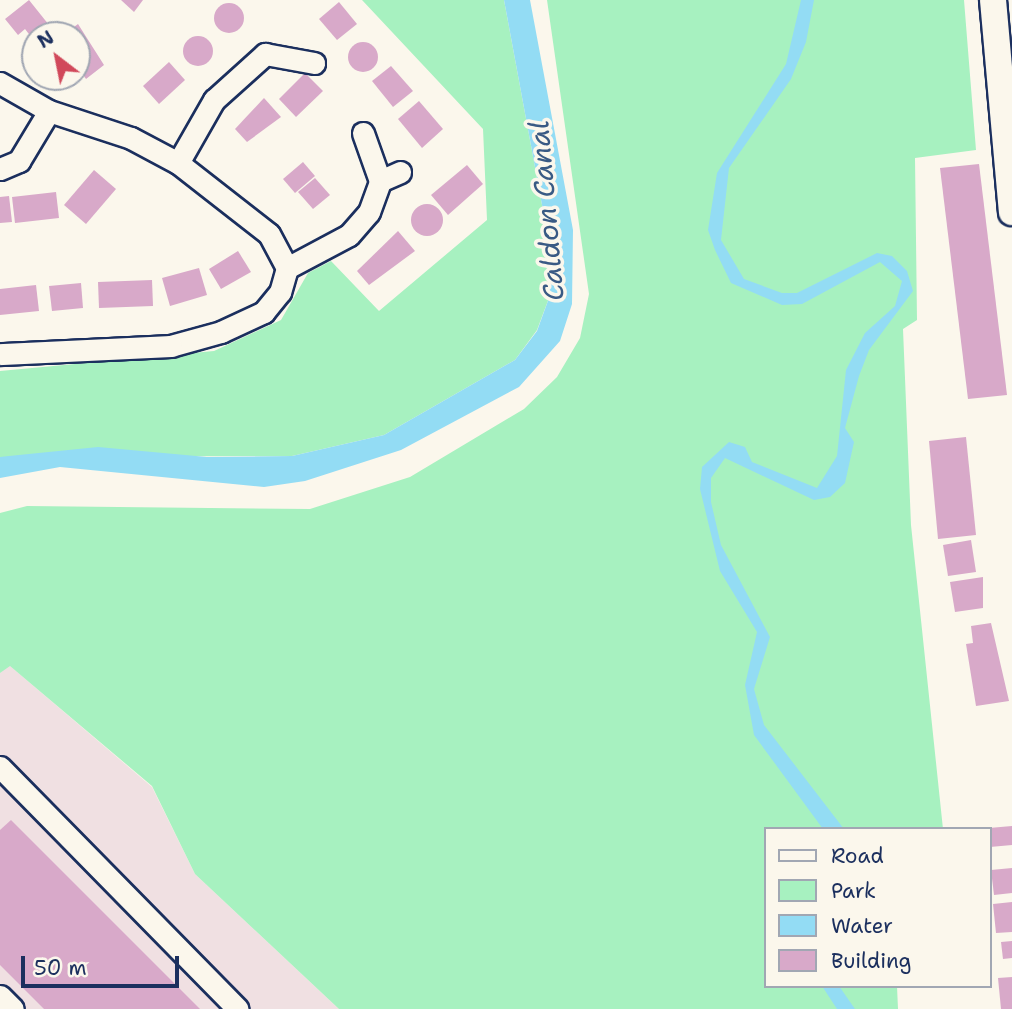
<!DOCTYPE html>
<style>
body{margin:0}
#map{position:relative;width:1012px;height:1009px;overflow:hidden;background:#fbf7ec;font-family:"Shantell Sans",sans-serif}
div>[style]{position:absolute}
.built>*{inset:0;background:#f0e0e2}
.green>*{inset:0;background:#a7f1c0}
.water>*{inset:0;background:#93dcf4}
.building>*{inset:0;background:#d8a9c9}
.round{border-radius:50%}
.roads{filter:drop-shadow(2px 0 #1b2f5e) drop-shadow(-2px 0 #1b2f5e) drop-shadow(0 2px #1b2f5e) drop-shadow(0 -2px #1b2f5e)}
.minor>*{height:21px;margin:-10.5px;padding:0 10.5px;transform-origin:10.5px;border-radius:10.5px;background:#fbf7ec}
.major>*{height:26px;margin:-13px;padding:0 13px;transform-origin:13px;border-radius:13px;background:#fbf7ec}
span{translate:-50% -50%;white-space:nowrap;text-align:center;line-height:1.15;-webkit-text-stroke:7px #fbf7ec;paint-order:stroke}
.water-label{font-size:28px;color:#395a84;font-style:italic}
.legend{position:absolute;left:764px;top:827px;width:228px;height:161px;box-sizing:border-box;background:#fbf7ec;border:2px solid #a1a7b3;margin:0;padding:9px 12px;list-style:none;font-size:21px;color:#1b2f5e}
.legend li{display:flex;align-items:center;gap:14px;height:35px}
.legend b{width:35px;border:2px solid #a1a7b3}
.north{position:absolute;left:21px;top:21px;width:70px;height:70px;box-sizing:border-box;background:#fbf7ec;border:2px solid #a1a7b3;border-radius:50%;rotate:328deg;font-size:19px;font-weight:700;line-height:28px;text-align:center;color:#1b2f5e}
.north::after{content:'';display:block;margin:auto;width:24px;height:32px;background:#d1495b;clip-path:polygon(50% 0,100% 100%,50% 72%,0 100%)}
.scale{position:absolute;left:21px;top:956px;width:158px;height:32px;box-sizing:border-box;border:4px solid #1b2f5e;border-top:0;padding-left:9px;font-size:21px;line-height:24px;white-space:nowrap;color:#1b2f5e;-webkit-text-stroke:5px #fbf7ec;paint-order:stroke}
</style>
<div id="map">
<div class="built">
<div style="clip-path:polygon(9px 665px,152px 787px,195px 874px,339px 1009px,0 1009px,0 673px)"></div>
</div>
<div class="green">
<div style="clip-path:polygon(362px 0,504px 0,550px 248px,549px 298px,537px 330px,515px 360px,384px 435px,292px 456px,0 457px,0 371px,214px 351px,281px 320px,308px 273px,331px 261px,379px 311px,487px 220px,483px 129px)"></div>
<div style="clip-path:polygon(547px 0,964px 0,976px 150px,915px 158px,917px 320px,903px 329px,911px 525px,943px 829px,765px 829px,765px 986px,897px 986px,898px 1009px,339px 1009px,195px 874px,152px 786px,10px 666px,0 673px,0 513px,27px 506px,310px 509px,410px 477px,524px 409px,557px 377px,580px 338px,589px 294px)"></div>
</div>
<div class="water">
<div style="clip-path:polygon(504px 0,530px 0,573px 230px,572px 304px,560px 341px,519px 387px,401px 450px,305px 481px,264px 487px,60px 467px,0 478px,0 457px,9px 456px,98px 447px,207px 457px,292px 456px,384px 435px,515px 360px,537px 331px,549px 298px,550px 248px)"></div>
<div style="clip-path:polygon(801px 0,814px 0,806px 42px,791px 79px,729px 168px,721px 240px,744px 279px,782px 293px,797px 293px,877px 253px,892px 256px,907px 271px,913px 291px,869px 350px,859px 376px,845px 428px,854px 442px,845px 483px,830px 497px,814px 500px,725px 458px,711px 478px,711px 502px,721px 545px,770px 637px,754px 689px,764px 725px,844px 829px,823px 829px,754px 735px,745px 685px,757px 632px,720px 571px,700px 489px,702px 467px,729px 442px,745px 447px,752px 462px,817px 488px,837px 456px,846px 370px,865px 333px,895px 306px,902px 281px,880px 262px,802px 304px,782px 305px,731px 283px,715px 250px,708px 230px,717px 173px,786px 64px)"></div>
<div style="clip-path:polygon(822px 986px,839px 986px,855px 1009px,837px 1009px)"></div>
</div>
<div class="building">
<div style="clip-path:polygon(29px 0,57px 35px,35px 35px,35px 42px,25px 29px,18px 35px,5px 19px)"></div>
<div style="clip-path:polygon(121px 0,143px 0,134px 12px)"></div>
<div style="clip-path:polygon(339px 2px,357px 24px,337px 40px,319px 19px)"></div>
<div class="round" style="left:214px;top:3px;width:30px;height:30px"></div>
<div style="clip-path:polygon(78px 24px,104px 65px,86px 79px,77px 66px,77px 35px,63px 35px)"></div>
<div class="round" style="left:183px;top:36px;width:30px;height:30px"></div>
<div class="round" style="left:348px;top:42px;width:30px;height:30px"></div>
<div style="clip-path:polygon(169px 62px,185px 80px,159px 104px,143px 86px)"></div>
<div style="clip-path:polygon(391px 66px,413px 91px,393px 107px,372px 81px)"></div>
<div style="clip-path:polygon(305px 73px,323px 91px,296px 117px,279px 99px)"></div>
<div style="clip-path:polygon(264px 98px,281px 117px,247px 142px,235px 129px)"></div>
<div style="clip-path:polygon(419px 101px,443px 129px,422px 148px,398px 119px)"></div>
<div style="clip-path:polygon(303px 162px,315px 176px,295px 193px,283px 179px)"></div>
<div style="clip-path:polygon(979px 164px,1007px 395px,968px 399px,940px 168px)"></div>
<div style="clip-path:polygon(467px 165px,483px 184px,448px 215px,431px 195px)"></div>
<div style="clip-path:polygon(94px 170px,116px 189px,86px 224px,64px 205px)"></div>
<div style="clip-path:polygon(315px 178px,330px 195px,313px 209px,298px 192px)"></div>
<div style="clip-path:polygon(56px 192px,59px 218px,15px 223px,12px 197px)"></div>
<div style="clip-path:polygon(9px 196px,12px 222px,0 223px,0 197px)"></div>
<div class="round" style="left:411px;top:204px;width:32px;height:32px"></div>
<div style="clip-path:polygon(398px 231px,415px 251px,369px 285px,357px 271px)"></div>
<div style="clip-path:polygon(238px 251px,251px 272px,221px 289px,209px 269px)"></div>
<div style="clip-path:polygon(199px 268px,207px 295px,170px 306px,162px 278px)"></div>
<div style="clip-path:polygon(152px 280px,153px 306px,99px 308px,98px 282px)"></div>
<div style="clip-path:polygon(81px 283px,83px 308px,52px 311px,49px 286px)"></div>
<div style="clip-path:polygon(36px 285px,39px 311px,0 315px,0 289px)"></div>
<div style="clip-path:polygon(966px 437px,976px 535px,938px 539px,929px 441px)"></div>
<div style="clip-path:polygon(971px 540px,976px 572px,948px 576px,943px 545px)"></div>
<div style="clip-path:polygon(983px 577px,983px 608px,955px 612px,950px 582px)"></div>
<div style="clip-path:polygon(991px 623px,1009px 701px,976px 706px,966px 644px,973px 643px,971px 626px)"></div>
<div style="clip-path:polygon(11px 820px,200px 1009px,44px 1009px,0 965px,0 830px)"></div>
<div style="clip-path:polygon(1012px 826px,1012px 845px,990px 847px,989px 828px)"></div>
<div style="clip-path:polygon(1012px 868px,1012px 893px,994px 895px,991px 870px)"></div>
<div style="clip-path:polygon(1012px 902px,1012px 932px,996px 933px,993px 904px)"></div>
<div style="clip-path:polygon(1012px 941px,1012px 958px,1003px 959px,1001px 942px)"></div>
<div style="clip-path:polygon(1012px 977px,1012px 1009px,1001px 1009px,998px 978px)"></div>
</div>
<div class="roads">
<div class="minor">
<div style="left:0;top:83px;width:56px;rotate:29.7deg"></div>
<div style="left:49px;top:111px;width:86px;rotate:18.2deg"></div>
<div style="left:131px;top:138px;width:53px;rotate:28deg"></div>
<div style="left:178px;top:163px;width:115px;rotate:38deg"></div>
<div style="left:269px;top:234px;width:38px;rotate:62deg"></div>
<div style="left:287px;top:268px;width:25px;rotate:106deg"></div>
<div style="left:280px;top:292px;width:26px;rotate:129deg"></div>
<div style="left:264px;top:312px;width:47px;rotate:155.1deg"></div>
<div style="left:221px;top:332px;width:52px;rotate:164.4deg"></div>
<div style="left:171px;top:346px;width:171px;rotate:177.3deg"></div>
<div style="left:178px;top:163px;width:73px;rotate:-60.3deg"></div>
<div style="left:214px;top:100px;width:69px;rotate:-42deg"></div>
<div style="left:265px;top:54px;width:50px;rotate:10.4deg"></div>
<div style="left:0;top:169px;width:21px;rotate:-23deg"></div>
<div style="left:19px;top:161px;width:58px;rotate:-59deg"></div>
<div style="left:380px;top:181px;width:22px;rotate:-24deg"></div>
<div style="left:287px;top:268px;width:70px;rotate:-28deg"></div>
<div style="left:349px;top:235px;width:30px;rotate:-49deg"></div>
<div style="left:369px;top:212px;width:33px;rotate:-70deg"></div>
<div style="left:380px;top:181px;width:51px;rotate:-109.5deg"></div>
<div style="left:0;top:767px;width:339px;rotate:45.5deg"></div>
<div style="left:0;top:996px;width:18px;rotate:45deg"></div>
</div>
<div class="major">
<div style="left:993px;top:0;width:213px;rotate:84.9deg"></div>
</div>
</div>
<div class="water-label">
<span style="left:546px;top:211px;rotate:-95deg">Caldon Canal</span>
</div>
<ul class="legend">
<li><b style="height:9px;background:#fbf7ec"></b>Road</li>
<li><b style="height:19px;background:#a7f1c0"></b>Park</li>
<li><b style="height:19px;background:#93dcf4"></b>Water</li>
<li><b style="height:19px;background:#d8a9c9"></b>Building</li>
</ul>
<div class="north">N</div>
<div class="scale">50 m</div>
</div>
